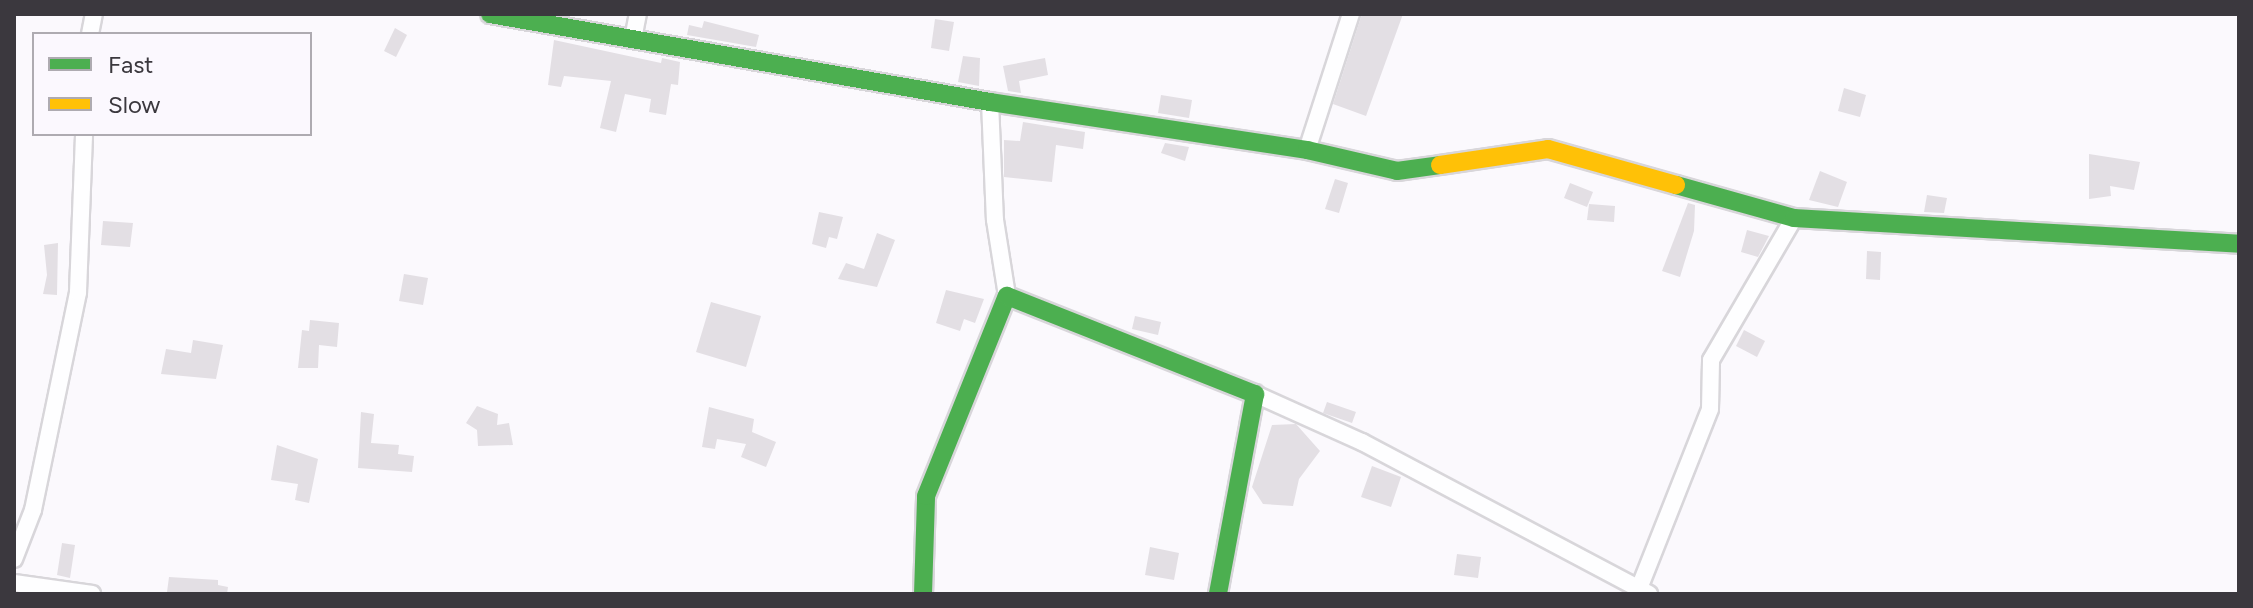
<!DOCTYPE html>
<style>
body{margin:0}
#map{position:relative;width:2253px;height:608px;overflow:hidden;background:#fbf9fd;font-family:Figtree,sans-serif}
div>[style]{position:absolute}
.building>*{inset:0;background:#e3dfe4}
.roads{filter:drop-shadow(2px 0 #d8d6da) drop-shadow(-2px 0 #d8d6da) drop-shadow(0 2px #d8d6da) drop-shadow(0 -2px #d8d6da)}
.street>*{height:16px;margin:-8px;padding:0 8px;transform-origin:8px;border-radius:8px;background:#fefeff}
.fast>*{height:18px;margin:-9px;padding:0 9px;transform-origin:9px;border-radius:9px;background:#4caf50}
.slow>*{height:18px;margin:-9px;padding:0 9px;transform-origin:9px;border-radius:9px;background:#ffc107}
span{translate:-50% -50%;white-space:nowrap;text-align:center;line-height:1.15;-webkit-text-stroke:8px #fbf8fe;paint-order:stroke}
.frame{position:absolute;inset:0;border:16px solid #3b383e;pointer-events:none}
.legend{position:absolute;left:32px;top:32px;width:280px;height:104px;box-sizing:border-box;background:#fbf8fe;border:2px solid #aeabb1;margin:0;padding:10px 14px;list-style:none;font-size:24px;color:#3b383e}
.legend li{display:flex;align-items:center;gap:16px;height:40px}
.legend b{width:40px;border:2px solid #aeabb1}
</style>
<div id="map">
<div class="building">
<div style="clip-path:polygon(1362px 14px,1403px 14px,1366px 116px,1333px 104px)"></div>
<div style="clip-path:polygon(935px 19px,954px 22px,949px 51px,931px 48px)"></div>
<div style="clip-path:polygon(704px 21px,759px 35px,756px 47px,687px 35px,689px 25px,702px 28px)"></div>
<div style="clip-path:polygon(395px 28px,407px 35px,396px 57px,384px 51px)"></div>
<div style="clip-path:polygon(554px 40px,661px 63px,662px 58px,680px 62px,678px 85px,671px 84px,666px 115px,649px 112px,651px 99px,625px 94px,616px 132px,600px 128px,611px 81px,564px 76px,561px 87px,548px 85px)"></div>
<div style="clip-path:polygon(963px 56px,980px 58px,979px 86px,958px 82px)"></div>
<div style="clip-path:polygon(1045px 58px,1048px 75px,1019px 81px,1021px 93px,1008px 91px,1003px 66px)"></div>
<div style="clip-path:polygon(1844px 88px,1866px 95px,1860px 117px,1838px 111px)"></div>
<div style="clip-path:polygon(1161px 95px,1192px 100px,1189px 118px,1158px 113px)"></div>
<div style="clip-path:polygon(1023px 122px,1085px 132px,1083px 149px,1056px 145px,1052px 182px,1004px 177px,1004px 140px,1020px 141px)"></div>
<div style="clip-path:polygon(1165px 143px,1189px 147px,1185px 161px,1161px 153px)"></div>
<div style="clip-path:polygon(2089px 154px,2140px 162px,2134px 190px,2110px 186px,2111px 196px,2089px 199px)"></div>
<div style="clip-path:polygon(1820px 171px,1847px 182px,1838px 207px,1809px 200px)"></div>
<div style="clip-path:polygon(1335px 179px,1348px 183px,1339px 213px,1325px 209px)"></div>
<div style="clip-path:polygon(1570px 183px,1593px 192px,1587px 207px,1564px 198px)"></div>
<div style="clip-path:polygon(1927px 195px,1947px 198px,1944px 213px,1924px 212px)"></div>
<div style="clip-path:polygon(1688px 203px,1695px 205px,1694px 231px,1680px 277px,1662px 271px)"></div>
<div style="clip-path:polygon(1589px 204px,1615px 206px,1614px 222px,1587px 220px)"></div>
<div style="clip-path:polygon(819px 212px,843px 217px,837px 239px,829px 237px,826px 248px,812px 244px)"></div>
<div style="clip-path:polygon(103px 221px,133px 223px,130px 247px,101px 245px)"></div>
<div style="clip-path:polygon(1747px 230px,1769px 236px,1758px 257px,1741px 252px)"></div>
<div style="clip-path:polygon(877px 233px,895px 240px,877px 287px,838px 279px,846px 263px,864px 269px)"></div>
<div style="clip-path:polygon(58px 243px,57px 295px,43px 294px,47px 275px,44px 245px)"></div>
<div style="clip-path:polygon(1867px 251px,1881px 252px,1880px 280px,1866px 279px)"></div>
<div style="clip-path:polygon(404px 274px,428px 278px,423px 305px,399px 301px)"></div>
<div style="clip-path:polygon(946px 290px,984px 299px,975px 323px,964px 319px,960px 331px,936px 323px)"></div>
<div style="clip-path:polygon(711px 302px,761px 316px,746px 367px,696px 352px)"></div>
<div style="clip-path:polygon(1135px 316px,1161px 322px,1158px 335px,1132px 329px)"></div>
<div style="clip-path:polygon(310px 320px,339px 323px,337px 347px,319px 345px,318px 368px,298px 368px,302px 330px,309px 331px)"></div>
<div style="clip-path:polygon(1744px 330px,1765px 341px,1757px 357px,1736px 346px)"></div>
<div style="clip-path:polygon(193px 340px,223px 345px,216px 379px,161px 374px,166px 349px,191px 353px)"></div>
<div style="clip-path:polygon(1327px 402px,1356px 412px,1352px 423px,1323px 413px)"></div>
<div style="clip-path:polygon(477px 406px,498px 414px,497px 425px,509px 423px,513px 445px,478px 446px,477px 430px,466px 423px)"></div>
<div style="clip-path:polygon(709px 407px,754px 419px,752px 432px,776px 442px,766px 467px,741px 457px,746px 444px,717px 439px,715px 449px,702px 447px)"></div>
<div style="clip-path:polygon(361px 412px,374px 414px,371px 443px,399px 445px,398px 454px,414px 456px,412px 472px,358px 468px)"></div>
<div style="clip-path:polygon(1296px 424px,1320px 451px,1299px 479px,1293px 506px,1263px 504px,1252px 487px,1272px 425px)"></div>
<div style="clip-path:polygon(277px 445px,318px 459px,309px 503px,295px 500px,298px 484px,271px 480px)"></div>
<div style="clip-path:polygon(1372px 466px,1401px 477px,1391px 507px,1361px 497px)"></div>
<div style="clip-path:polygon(62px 543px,75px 545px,70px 578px,57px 575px)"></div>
<div style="clip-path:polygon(1150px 547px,1179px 553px,1174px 580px,1145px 575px)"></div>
<div style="clip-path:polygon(1457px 554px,1481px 557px,1478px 578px,1454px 575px)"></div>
<div style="clip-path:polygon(169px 577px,218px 580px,218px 585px,228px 587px,227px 594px,167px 592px)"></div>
</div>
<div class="roads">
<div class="street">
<div style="left:90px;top:34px;width:20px;rotate:-79deg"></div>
<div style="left:633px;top:39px;width:25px;rotate:-79deg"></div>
<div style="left:990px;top:102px;width:118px;rotate:87.6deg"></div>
<div style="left:995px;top:220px;width:77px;rotate:81deg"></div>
<div style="left:1307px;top:150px;width:143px;rotate:-72.1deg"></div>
<div style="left:1255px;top:394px;width:117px;rotate:24.2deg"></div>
<div style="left:1362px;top:442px;width:325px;rotate:27.9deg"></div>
<div style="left:14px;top:559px;width:53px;rotate:-68.8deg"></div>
<div style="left:33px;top:510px;width:223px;rotate:-78.3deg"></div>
<div style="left:78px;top:292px;width:158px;rotate:-87.8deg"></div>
<div style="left:14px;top:583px;width:79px;rotate:8deg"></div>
<div style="left:1640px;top:586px;width:190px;rotate:-68.4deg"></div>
<div style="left:1710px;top:409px;width:49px;rotate:-88.8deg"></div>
<div style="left:1711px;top:360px;width:164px;rotate:-59.7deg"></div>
</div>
<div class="fast">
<div style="left:490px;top:14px;width:508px;rotate:9.98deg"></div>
<div style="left:990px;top:102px;width:321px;rotate:8.6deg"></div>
<div style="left:1307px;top:150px;width:92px;rotate:13.1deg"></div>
<div style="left:1397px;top:171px;width:43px;rotate:-7.9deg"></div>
<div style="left:1676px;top:185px;width:123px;rotate:15.6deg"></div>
<div style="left:1794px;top:218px;width:446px;rotate:3.3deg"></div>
<div style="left:923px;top:594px;width:98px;rotate:-88.2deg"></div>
<div style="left:926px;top:496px;width:216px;rotate:-68deg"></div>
<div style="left:1007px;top:296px;width:267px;rotate:21.6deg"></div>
<div style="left:1255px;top:394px;width:203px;rotate:100.5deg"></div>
</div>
<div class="slow">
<div style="left:1440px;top:165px;width:109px;rotate:-8.4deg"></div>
<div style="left:1548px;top:149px;width:133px;rotate:15.7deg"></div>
</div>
</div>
<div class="frame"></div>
<ul class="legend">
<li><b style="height:10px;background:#4caf50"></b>Fast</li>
<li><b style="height:10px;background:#ffc107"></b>Slow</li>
</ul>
</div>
